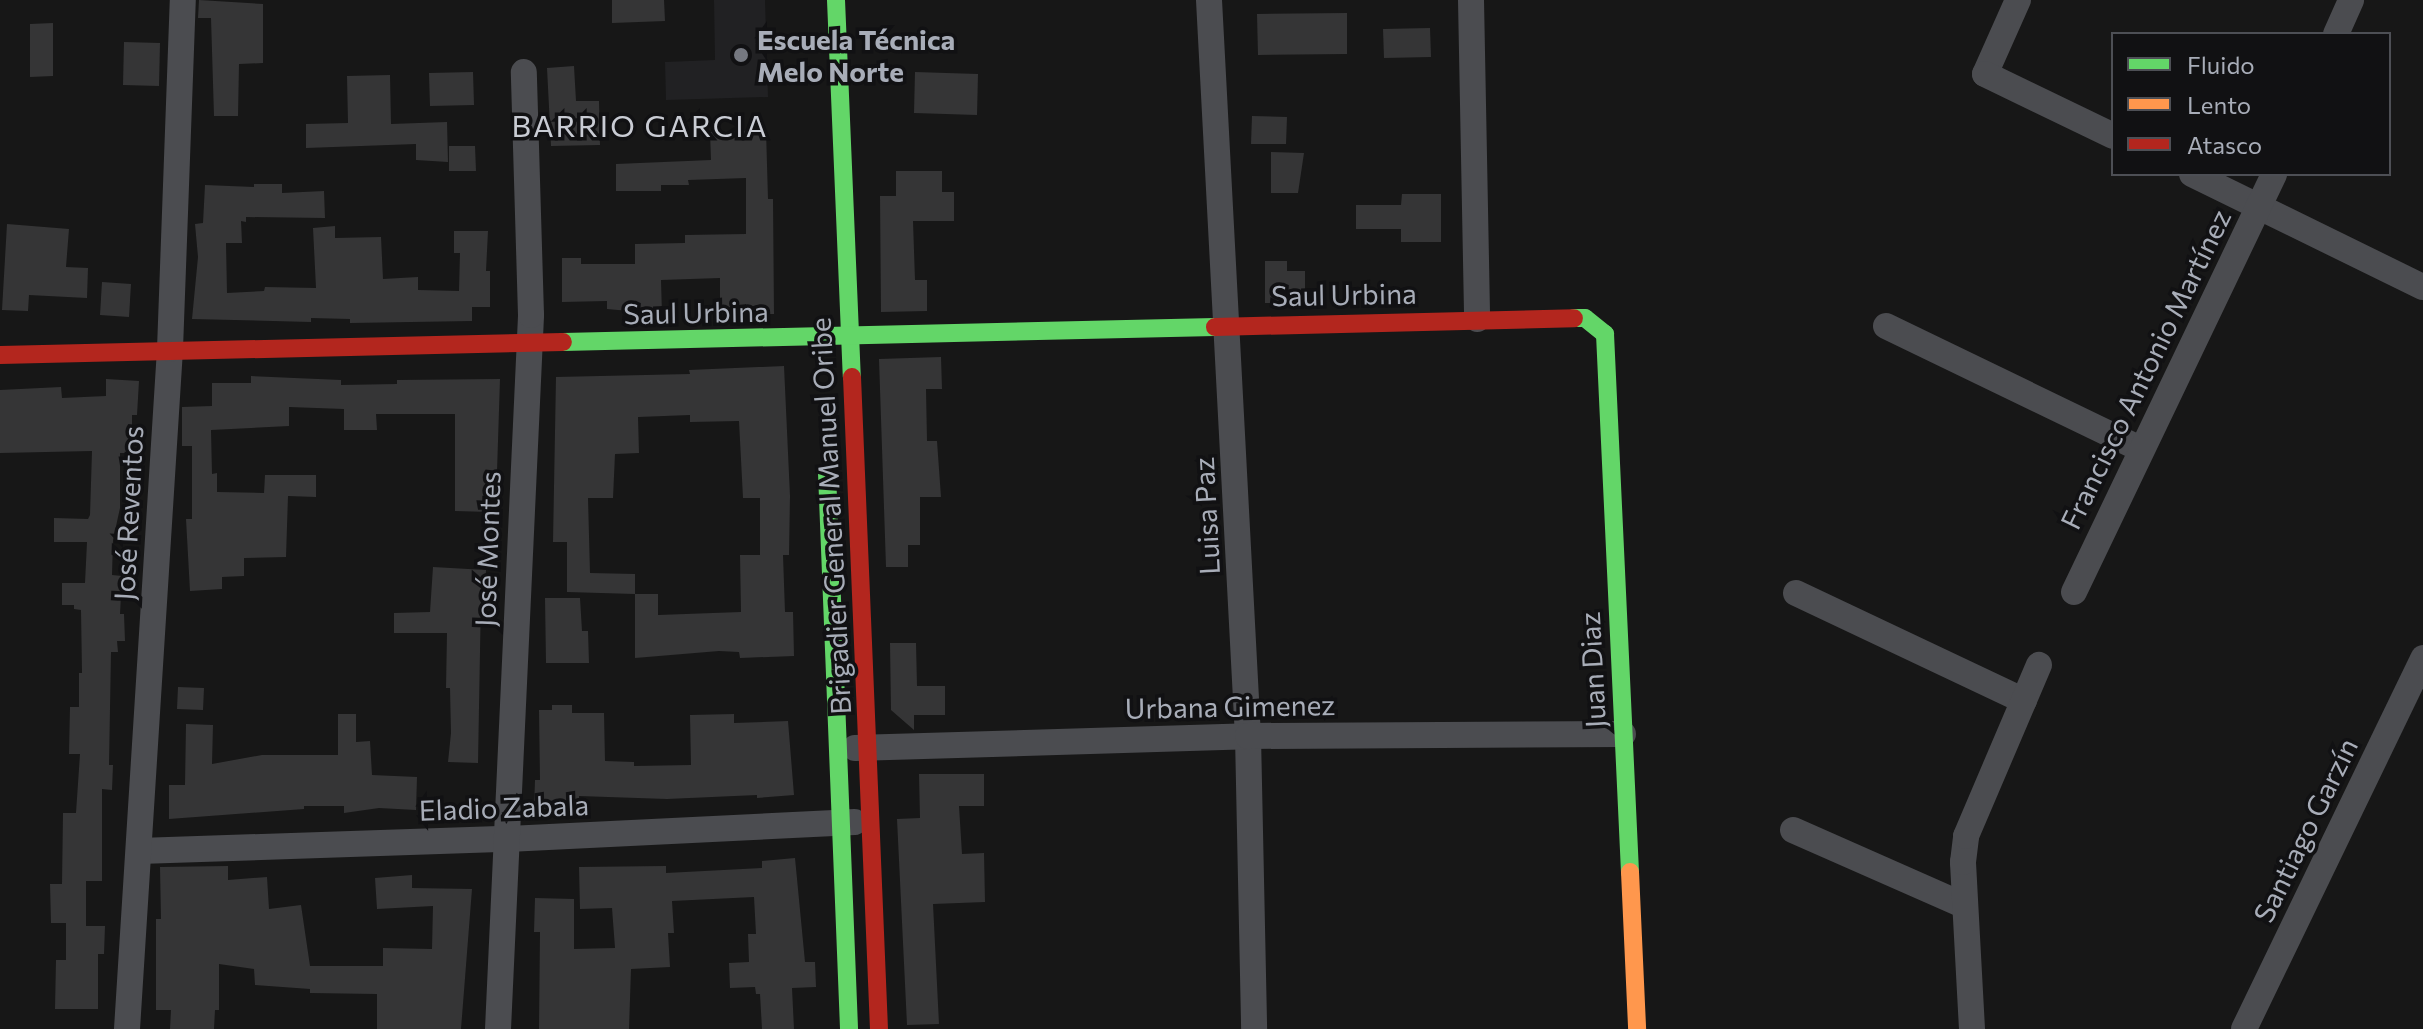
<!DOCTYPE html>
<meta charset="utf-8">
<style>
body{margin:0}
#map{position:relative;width:2423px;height:1029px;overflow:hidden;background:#171717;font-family:Commissioner,sans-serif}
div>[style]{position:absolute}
.built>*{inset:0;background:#212123}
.building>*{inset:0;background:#353536}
.street>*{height:26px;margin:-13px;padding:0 13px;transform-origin:13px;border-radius:13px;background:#4b4c50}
.fast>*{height:18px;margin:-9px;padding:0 9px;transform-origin:9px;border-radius:9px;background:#63d668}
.slow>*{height:18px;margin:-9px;padding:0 9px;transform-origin:9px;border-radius:9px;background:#ff974d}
.jam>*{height:18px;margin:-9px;padding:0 9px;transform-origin:9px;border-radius:9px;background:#b3261e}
.dots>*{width:22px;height:22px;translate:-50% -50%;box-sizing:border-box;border:4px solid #111113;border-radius:50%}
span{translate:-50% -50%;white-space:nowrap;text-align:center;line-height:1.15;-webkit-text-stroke:7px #111113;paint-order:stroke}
.poi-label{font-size:28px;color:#a8adb8;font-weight:700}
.left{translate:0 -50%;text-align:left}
.street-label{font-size:28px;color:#a8adb8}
.neighbourhood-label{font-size:30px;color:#c9ccd4;letter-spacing:2px}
.legend{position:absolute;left:2111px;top:32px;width:280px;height:144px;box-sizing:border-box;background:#111113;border:2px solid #4d4f55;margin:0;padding:10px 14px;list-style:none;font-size:24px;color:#a8adb8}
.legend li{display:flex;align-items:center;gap:16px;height:40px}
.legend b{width:40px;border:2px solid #4d4f55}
</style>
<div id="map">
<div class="built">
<div style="clip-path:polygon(714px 0,765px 0,768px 97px,666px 100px,665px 62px,715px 60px)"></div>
</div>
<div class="building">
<div style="clip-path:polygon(199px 0,263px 4px,263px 63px,239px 64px,238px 116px,214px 116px,211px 18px,198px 18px)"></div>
<div style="clip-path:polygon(612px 0,664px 0,665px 21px,612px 23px)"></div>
<div style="clip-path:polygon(1347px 13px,1347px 54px,1258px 55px,1257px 14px)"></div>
<div style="clip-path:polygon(53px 23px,53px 76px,30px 77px,30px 24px)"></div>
<div style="clip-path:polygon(1430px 28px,1431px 57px,1384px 58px,1383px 29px)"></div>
<div style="clip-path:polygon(124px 42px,160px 43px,159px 86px,123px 85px)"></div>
<div style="clip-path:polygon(574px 66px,576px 101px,599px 101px,600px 145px,551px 146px,547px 68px)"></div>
<div style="clip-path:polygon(473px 72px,474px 105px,430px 106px,429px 73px)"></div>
<div style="clip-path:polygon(915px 72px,978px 74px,977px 115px,914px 113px)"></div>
<div style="clip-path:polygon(390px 75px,391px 124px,447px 122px,448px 162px,416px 160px,416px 144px,306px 148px,306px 124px,348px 123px,347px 76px)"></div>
<div style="clip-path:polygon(1252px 116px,1287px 117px,1286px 144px,1251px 144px)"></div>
<div style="clip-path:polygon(766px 130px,768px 199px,773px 199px,774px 314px,720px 314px,720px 278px,661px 280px,662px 314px,607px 309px,607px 301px,562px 302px,562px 258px,581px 258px,581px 264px,635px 264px,635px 244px,685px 243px,685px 235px,746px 234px,746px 178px,688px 180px,689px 185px,661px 185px,661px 191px,616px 191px,616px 164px,711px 160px,710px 132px)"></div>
<div style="clip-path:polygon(449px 146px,475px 146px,476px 171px,449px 171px)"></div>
<div style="clip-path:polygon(1271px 152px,1304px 153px,1298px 193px,1271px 193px)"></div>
<div style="clip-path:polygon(896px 171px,942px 171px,942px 192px,954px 192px,954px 221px,913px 221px,915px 280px,927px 280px,927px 311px,881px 312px,880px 196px,896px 196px)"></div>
<div style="clip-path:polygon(254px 184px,282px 184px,282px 193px,324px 191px,325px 218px,246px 217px,246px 222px,241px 221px,242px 243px,226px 243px,227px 293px,264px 291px,265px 287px,316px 288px,313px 228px,335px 226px,335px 238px,381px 237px,383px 279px,418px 277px,418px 290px,459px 291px,460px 253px,454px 253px,454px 231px,488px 231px,486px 271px,490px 271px,490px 307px,472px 307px,472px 321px,350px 323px,350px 319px,311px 318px,311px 322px,192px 319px,198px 257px,195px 224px,203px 223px,205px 185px,254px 187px)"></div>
<div style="clip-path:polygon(1402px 194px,1441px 194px,1441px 242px,1401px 242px,1401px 229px,1356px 229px,1356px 205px,1401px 205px)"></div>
<div style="clip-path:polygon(7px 224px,69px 229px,66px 267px,88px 268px,87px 298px,29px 295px,28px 311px,2px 310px)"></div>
<div style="clip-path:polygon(1265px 261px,1287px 261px,1287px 271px,1305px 271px,1305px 303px,1265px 303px)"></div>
<div style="clip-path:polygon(102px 282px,131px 284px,129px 317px,100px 315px)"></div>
<div style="clip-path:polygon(941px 357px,942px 389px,926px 389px,927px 441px,937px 441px,941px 497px,920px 497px,920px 545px,908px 545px,908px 567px,886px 567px,879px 359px)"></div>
<div style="clip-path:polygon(evenodd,784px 366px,790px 496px,789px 555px,783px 555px,785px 612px,793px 612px,794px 656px,740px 658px,739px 652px,719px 651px,635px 658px,635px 594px,567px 592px,567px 542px,553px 542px,556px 377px,690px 374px,689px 370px,784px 366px,690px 415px,690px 422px,739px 421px,743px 498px,760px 498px,760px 555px,740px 555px,741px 612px,658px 615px,658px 594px,635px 594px,635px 574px,590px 573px,588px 498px,613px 498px,615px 454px,639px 453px,638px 417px,690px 415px)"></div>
<div style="clip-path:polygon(251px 376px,341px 380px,341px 385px,397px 384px,397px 380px,500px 379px,497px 472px,492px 472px,490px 512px,455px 511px,455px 414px,376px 414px,377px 430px,344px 430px,344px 409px,289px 407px,289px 426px,211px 430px,212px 474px,217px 473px,217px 492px,264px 493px,265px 475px,316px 475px,316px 497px,288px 496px,286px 557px,244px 558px,244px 576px,222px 577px,222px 589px,190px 591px,186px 519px,192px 519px,192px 446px,182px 446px,182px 407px,212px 406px,212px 383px,251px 383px)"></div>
<div style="clip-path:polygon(106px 379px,139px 381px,137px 415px,132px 415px,132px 453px,120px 453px,120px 508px,113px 540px,112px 575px,122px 576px,120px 614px,124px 614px,125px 641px,117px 641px,118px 652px,111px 652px,109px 765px,113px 765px,112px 790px,102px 789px,102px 881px,86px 881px,86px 926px,105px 926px,104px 954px,98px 954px,98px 1009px,55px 1009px,56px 960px,66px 960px,66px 923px,51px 923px,50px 884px,62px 884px,63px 813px,76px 813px,80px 754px,69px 754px,70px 707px,79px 707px,79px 673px,82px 673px,81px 610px,74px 609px,74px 605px,62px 605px,62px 583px,85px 583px,87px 542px,54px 542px,54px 518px,88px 519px,90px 515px,92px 451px,0 453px,0 390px,61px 387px,62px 398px,106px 396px)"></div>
<div style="clip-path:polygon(433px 567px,486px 570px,485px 596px,481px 596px,478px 763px,448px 762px,451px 733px,450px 688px,446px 688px,447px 633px,394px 633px,394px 613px,430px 612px)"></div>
<div style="clip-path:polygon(545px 598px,580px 598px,582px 631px,588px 631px,589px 663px,546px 663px)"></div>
<div style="clip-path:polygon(890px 643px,916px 643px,917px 686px,945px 686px,945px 715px,914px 715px,914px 730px,891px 710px)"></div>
<div style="clip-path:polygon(178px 687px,204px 688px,203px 710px,177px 709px)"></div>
<div style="clip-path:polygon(552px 705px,572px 705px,572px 713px,604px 713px,605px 761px,634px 762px,634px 766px,691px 765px,690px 715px,734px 714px,734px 723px,788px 721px,794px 795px,757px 798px,757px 795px,667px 799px,579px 796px,579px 808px,534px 809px,535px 780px,540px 780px,539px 710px,552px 710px)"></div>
<div style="clip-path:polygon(338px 714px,356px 714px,356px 742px,370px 741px,372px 775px,417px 777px,416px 810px,379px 808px,344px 813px,344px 806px,304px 806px,304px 809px,169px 819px,169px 785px,185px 785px,186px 724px,213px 725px,212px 764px,262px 755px,338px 755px)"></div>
<div style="clip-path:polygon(919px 774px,984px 774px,984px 806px,959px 806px,962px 854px,984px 853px,985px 902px,933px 904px,939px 1024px,907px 1025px,897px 819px,920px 818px)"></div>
<div style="clip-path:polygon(795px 858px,805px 962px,815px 962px,816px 987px,792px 988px,794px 1029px,762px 1029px,760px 994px,756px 994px,755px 987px,730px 988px,729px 963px,749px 962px,748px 934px,756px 934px,754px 897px,672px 901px,674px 933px,668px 933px,670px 967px,631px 969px,629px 1029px,539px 1029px,540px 932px,534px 932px,535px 898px,574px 899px,574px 949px,615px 948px,612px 908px,580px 909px,579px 867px,666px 866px,666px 873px,762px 868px,762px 861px)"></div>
<div style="clip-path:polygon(228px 866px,228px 880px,267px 877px,269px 909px,301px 905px,310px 966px,383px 966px,383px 948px,432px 949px,433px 906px,377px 909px,375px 878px,412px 875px,412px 888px,472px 889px,461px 1029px,377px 1029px,377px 994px,310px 993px,310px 989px,255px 985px,254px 969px,219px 964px,219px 1010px,215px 1010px,214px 1029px,170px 1029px,171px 1010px,156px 1010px,156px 919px,161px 919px,160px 867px)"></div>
</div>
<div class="street">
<div style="left:1209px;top:0;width:737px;rotate:86.97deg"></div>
<div style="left:1248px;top:736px;width:293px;rotate:88.8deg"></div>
<div style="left:1471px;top:0;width:319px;rotate:88.9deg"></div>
<div style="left:2018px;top:0;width:81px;rotate:114deg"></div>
<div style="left:1985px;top:74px;width:142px;rotate:25.8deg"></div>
<div style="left:2336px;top:34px;width:37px;rotate:-66deg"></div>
<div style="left:2192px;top:174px;width:257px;rotate:26.1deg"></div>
<div style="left:1886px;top:326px;width:283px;rotate:25.8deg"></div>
<div style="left:2074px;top:592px;width:463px;rotate:-64.4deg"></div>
<div style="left:1796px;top:593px;width:252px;rotate:25.3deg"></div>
<div style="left:855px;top:748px;width:393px;rotate:-1.7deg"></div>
<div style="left:1248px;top:736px;width:375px;rotate:-0.3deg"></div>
<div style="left:1793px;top:830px;width:188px;rotate:23.8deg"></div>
<div style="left:139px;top:851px;width:368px;rotate:-1.9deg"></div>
<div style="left:507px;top:839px;width:348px;rotate:-2.8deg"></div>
<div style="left:127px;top:1029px;width:681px;rotate:-86.38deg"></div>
<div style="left:170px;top:349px;width:349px;rotate:-87.9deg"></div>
<div style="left:498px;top:1029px;width:715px;rotate:-87.35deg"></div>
<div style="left:531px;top:315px;width:243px;rotate:-91.7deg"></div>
<div style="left:1972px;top:1029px;width:167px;rotate:-93.1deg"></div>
<div style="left:1963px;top:862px;width:26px;rotate:-83deg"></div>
<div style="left:1966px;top:836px;width:186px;rotate:-66.9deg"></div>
<div style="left:2244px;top:1029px;width:412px;rotate:-64.2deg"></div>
</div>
<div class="fast">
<div style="left:836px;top:0;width:377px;rotate:87.6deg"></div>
<div style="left:1574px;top:318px;width:11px"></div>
<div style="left:1585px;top:318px;width:26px;rotate:39deg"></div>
<div style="left:1605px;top:334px;width:539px;rotate:87.34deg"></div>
<div style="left:563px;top:342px;width:652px;rotate:-1.32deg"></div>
<div style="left:827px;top:473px;width:556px;rotate:87.73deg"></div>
</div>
<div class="slow">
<div style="left:1630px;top:872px;width:157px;rotate:87.4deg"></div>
</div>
<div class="jam">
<div style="left:1215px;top:327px;width:359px;rotate:-1.4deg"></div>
<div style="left:0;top:355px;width:563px;rotate:-1.32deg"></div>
<div style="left:852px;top:377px;width:653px;rotate:87.63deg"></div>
</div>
<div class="dots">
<div style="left:741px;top:55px;background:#757880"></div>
</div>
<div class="poi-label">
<span class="left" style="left:757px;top:55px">Escuela Técnica<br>Melo Norte</span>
</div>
<div class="street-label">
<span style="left:1344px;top:294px;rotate:-1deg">Saul Urbina</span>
<span style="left:696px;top:312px;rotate:-1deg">Saul Urbina</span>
<span style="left:2145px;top:369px;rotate:-64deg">Francisco Antonio Martínez</span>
<span style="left:128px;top:513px;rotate:-87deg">José Reventos</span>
<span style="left:830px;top:516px;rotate:-93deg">Brigadier General Manuel Oribe</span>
<span style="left:1206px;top:516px;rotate:-93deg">Luisa Paz</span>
<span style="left:487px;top:549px;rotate:-88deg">José Montes</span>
<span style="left:1592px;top:670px;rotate:-93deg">Juan Diaz</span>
<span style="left:1230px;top:706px;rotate:-1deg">Urbana Gimenez</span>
<span style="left:504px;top:807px;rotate:-2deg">Eladio Zabala</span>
<span style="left:2305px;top:830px;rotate:-64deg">Santiago Garzín</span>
</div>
<div class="neighbourhood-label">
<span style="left:640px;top:125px">BARRIO GARCIA</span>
</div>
<ul class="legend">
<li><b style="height:10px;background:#63d668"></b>Fluido</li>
<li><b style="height:10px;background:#ff974d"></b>Lento</li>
<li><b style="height:10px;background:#b3261e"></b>Atasco</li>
</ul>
</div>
